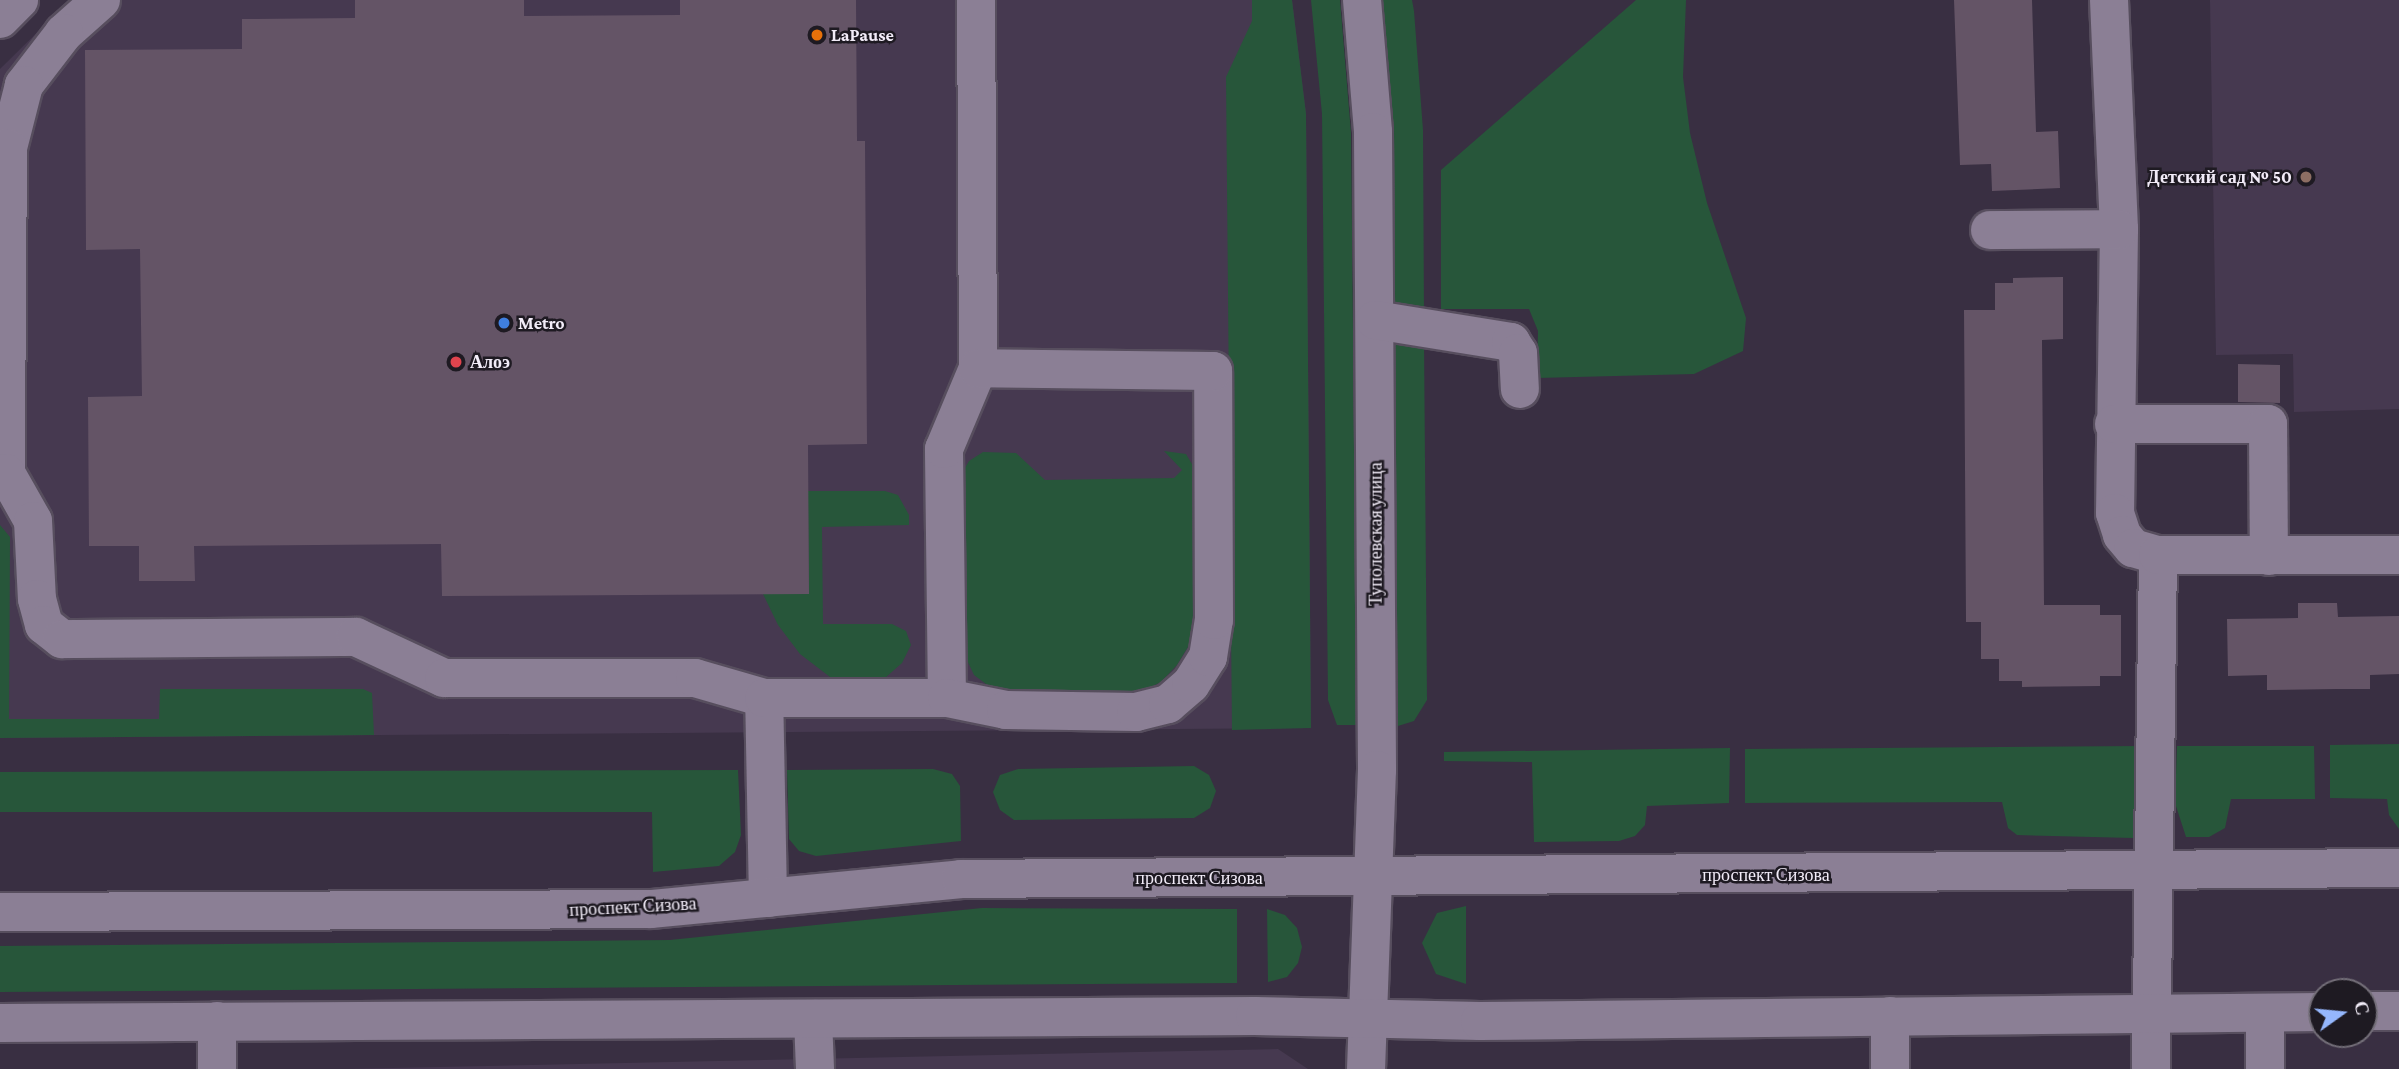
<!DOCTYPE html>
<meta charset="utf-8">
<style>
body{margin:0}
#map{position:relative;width:2399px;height:1069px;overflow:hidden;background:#392f42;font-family:"Crimson Pro",serif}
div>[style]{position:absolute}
.built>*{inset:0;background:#463950}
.green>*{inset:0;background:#27563a}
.building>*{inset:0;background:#645466}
.roads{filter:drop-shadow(2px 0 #574e5e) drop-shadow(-2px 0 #574e5e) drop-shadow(0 2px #574e5e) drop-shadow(0 -2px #574e5e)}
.minor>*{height:38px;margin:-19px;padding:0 19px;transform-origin:19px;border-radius:19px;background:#8b7f95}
.dots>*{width:19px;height:19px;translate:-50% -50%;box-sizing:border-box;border:4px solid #1e1a22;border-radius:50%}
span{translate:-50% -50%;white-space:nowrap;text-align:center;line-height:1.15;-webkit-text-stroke:5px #1e1a22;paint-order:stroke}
.poi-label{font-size:18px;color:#f2ecf8;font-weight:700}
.left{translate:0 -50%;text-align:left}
.right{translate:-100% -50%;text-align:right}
.street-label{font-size:18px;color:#f2ecf8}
.north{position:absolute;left:2308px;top:978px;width:70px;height:70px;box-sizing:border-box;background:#1e1a22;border:2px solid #736e78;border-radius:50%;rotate:75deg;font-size:19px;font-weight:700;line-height:28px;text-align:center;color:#f2ecf8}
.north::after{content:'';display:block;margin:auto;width:24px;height:32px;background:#95b7fd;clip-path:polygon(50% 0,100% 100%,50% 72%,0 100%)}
</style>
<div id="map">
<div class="built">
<div style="clip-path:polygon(70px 0,1292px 0,1306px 114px,1311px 728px,0 738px,0 69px)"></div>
<div style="clip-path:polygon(2210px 0,2399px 0,2399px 409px,2294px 412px,2293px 354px,2216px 355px)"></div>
<div style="clip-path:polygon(1278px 1049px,1308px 1069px,344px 1069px)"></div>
</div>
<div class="green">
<div style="clip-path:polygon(1252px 0,1292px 0,1306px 114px,1311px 728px,1232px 730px,1226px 77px,1252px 21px)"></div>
<div style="clip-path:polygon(1311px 0,1340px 0,1351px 133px,1357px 725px,1337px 725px,1328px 700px,1322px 114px)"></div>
<div style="clip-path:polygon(1381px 0,1412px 0,1414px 11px,1423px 130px,1424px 315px,1394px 306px,1392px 132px)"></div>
<div style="clip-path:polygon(1636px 0,1686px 0,1683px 77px,1690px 133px,1707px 203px,1746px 318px,1743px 351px,1694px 374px,1537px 378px,1538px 331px,1529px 309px,1441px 309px,1441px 170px)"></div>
<div style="clip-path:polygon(1394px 342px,1424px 342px,1427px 700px,1414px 721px,1398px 726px)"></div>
<div style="clip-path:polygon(1164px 451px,1186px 454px,1199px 476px,1199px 615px,1191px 642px,1177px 665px,1161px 682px,1136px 694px,1010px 693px,990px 687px,974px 675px,965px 656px,961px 475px,969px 461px,983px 452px,1016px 453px,1045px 480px,1174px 478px,1182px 470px)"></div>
<div style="clip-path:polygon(808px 491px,885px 491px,898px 495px,909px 515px,909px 525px,822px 527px,823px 624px,892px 624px,906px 631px,911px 645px,902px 663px,885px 678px,861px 687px,830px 677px,800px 654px,778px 625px,763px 594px,809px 593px)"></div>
<div style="clip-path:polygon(0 525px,10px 537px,9px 719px,159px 719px,160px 689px,363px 689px,372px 693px,374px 735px,0 738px)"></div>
<div style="clip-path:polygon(2399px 744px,2399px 829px,2389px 815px,2387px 799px,2330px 798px,2330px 745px)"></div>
<div style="clip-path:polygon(2143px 746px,2144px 805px,2133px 838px,2017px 835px,2008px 828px,2002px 802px,1745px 803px,1745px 749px)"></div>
<div style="clip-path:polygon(2177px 746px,2314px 746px,2315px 799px,2231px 799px,2225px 828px,2209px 837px,2186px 837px,2175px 803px)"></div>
<div style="clip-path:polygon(1730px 748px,1729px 803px,1647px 806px,1645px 825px,1635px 836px,1619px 841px,1534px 842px,1532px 762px,1444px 761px,1444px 752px)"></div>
<div style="clip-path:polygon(1194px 766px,1209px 775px,1216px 791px,1210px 808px,1194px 818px,1014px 820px,1000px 810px,993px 792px,1000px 775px,1018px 769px)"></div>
<div style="clip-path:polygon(933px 769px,952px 774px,960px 786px,961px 841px,816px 856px,799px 851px,789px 839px,787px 770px)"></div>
<div style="clip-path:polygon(738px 770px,741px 835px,735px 852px,719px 866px,653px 872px,652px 812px,0 812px,0 772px)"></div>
<div style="clip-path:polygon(1466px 906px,1466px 984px,1436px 974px,1422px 943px,1437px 913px)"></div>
<div style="clip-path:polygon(982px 908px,1237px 909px,1237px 983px,0 992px,0 946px,670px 940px)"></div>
<div style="clip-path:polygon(1267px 909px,1285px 915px,1297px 928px,1302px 947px,1298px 963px,1287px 977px,1268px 982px)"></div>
</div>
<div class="building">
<div style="clip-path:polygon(355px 0,524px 0,524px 16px,680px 15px,680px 0,856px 0,857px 141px,865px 141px,867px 444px,808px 445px,809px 594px,442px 596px,441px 544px,194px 546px,195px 581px,139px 581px,139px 546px,89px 546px,88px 397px,142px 396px,140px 249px,86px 250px,85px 50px,242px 49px,242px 19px,355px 18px)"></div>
<div style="clip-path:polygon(1954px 0,2032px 0,2036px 132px,2058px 131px,2060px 188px,1992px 191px,1991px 164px,1960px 165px)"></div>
<div style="clip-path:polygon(2063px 277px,2063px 339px,2042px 340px,2044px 605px,2100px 605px,2100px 615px,2121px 615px,2121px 676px,2100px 676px,2100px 686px,2022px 687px,2022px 681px,1999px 681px,1999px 659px,1981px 659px,1981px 622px,1966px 622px,1964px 310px,1995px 310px,1995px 283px,2013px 283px,2013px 278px)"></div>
<div style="clip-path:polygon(2238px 364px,2280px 365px,2280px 403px,2238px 402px)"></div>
<div style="clip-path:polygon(2298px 603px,2337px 603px,2338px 617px,2399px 616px,2399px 674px,2370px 675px,2370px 689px,2337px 689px,2267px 690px,2267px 675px,2228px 676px,2227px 619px,2298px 618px)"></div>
</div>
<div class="roads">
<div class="minor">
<div style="left:101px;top:0;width:50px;rotate:138.3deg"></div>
<div style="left:64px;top:33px;width:66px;rotate:127.6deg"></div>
<div style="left:24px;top:85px;width:65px;rotate:104.3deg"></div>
<div style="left:8px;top:148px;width:325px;rotate:90.4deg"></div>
<div style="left:6px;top:473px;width:55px;rotate:60.6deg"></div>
<div style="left:33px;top:521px;width:78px;rotate:87.1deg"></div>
<div style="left:37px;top:599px;width:27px;rotate:75deg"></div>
<div style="left:44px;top:625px;width:23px;rotate:38deg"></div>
<div style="left:62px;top:639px;width:294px;rotate:-0.4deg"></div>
<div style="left:356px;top:637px;width:97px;rotate:25deg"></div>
<div style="left:444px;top:678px;width:251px"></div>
<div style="left:695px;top:678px;width:72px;rotate:16.2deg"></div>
<div style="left:1362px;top:0;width:132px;rotate:85.2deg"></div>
<div style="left:1373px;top:132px;width:638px;rotate:89.64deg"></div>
<div style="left:1377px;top:770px;width:299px;rotate:92.1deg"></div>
<div style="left:2109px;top:0;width:229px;rotate:87.5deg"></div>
<div style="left:2119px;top:229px;width:284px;rotate:90.8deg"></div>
<div style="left:2115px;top:513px;width:23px;rotate:72deg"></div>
<div style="left:2122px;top:535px;width:17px;rotate:50deg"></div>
<div style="left:2133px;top:548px;width:26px;rotate:16deg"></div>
<div style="left:2158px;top:555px;width:514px;rotate:90.78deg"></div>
<div style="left:0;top:19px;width:27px;rotate:-45deg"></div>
<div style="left:1990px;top:230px;width:129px;rotate:-0.4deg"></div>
<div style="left:1375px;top:320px;width:138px;rotate:9.2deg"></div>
<div style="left:1511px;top:342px;width:13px;rotate:58deg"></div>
<div style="left:1518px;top:353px;width:36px;rotate:87deg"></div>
<div style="left:2114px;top:424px;width:154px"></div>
<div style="left:2268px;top:424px;width:132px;rotate:89.6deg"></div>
<div style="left:2158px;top:555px;width:241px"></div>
<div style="left:947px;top:698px;width:249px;rotate:-90.7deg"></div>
<div style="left:944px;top:449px;width:88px;rotate:-67.2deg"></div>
<div style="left:978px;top:368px;width:368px;rotate:-90.3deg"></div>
<div style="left:768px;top:898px;width:200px;rotate:-91.1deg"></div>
<div style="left:764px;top:698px;width:183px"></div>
<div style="left:947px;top:698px;width:60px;rotate:11.5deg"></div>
<div style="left:1006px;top:710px;width:130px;rotate:0.9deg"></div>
<div style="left:1136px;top:712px;width:33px;rotate:-14deg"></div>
<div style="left:1168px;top:704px;width:30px;rotate:-41deg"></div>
<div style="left:1191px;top:684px;width:32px;rotate:-58deg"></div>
<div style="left:1208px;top:657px;width:37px;rotate:-81deg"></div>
<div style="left:1214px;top:620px;width:249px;rotate:-90.2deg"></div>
<div style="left:1213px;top:371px;width:235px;rotate:-179.3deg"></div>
<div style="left:0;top:912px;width:651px;rotate:-0.26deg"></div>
<div style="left:651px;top:909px;width:311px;rotate:-5.5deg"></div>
<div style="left:961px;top:879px;width:1438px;rotate:-0.44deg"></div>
<div style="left:2364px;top:1011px;width:35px"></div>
<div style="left:813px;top:1019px;width:50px;rotate:87.7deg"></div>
<div style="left:0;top:1023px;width:1255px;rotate:-0.32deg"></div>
<div style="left:1255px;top:1016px;width:225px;rotate:1.3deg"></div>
<div style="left:1480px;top:1021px;width:842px;rotate:-0.61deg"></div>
<div style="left:217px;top:1069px;width:48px;rotate:-90deg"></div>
<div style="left:1890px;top:1069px;width:53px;rotate:-90deg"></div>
<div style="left:2265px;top:1069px;width:56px;rotate:-90deg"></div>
</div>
</div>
<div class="dots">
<div style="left:817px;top:35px;background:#e8710a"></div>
<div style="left:2306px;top:177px;background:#8d6e63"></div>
<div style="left:504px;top:323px;background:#3f7fe0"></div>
<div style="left:456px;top:362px;background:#e0444e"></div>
</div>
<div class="poi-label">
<span class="left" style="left:831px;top:35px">LaPause</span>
<span class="right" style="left:2292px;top:177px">Детский сад № 50</span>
<span class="left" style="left:518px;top:323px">Metro</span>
<span class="left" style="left:470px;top:362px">Алоэ</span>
</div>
<div class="street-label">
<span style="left:1376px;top:534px;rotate:-90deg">Туполевская улица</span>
<span style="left:1766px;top:875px">проспект Сизова</span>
<span style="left:1199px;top:878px">проспект Сизова</span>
<span style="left:633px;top:907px;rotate:-3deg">проспект Сизова</span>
</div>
<div class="north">С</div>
</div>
